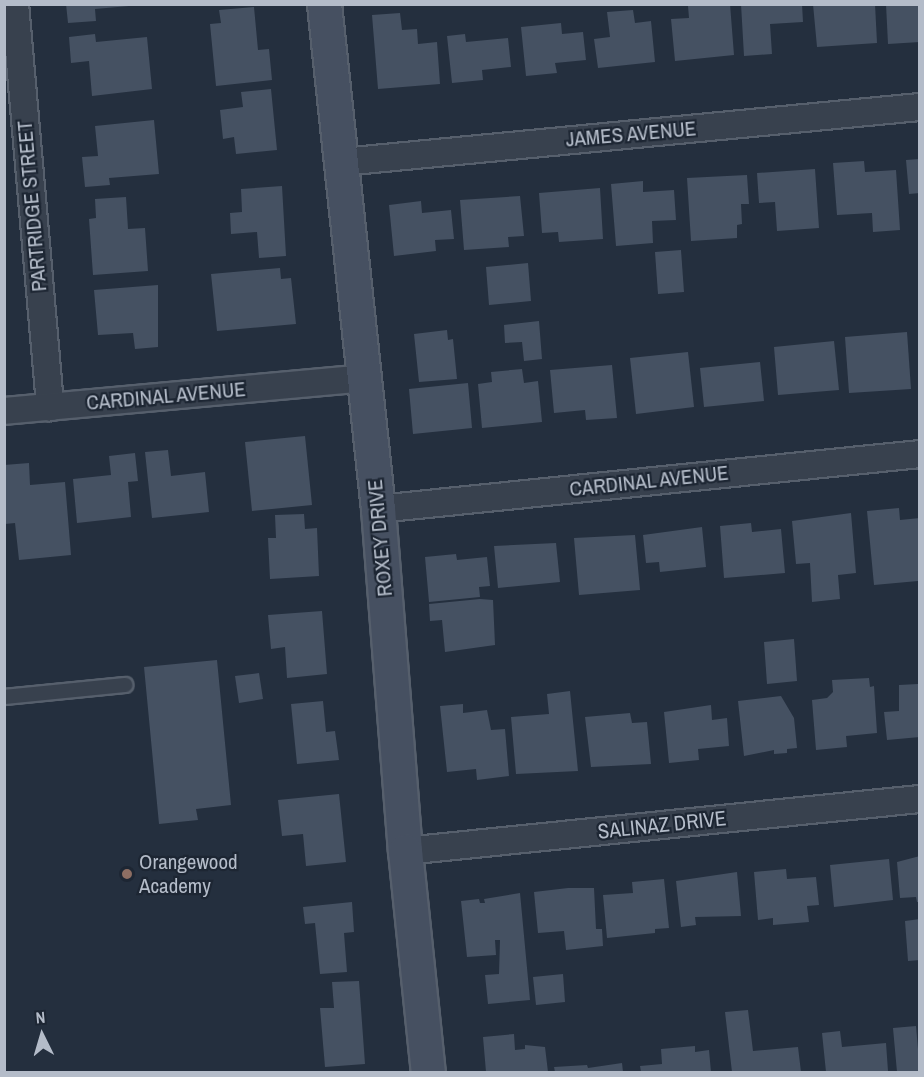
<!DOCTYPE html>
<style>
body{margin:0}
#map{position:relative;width:924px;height:1077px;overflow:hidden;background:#242f3e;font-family:"Archivo Narrow",sans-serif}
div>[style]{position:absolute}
.building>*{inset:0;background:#455162}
.roads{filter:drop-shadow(2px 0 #565f6c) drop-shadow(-2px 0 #565f6c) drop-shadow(0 2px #565f6c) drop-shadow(0 -2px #565f6c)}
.lane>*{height:14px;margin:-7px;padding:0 7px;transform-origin:7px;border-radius:7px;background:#38414e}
.street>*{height:26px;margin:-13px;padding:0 13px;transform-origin:13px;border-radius:13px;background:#38414e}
.secondary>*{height:33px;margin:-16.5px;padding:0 16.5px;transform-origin:16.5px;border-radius:16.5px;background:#465061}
.dots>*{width:16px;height:16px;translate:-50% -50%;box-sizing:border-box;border:3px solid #1d2633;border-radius:50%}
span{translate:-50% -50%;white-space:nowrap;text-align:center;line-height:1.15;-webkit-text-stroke:4.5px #1d2633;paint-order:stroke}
.street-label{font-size:21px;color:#b4bcc9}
.poi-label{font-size:21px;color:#b4bcc9}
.left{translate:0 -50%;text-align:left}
.frame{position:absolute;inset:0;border:6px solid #b4bcc9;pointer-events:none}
.north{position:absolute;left:12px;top:1005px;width:60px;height:60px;-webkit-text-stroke:4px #1d2633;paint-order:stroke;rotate:355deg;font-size:16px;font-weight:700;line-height:24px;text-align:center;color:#b4bcc9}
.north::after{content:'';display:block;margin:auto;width:21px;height:27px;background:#b4bcc9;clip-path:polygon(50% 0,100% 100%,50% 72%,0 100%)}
</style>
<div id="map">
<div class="building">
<div style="clip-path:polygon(66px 4px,129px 4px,129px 6px,95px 9px,96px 21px,68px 23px)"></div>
<div style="clip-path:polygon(706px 4px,730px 4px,734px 55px,675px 61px,671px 19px,689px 18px,688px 6px)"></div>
<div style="clip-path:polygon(741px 4px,802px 4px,803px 22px,770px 24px,772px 54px,744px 56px)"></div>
<div style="clip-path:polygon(813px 4px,875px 4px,877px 43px,817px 47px)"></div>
<div style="clip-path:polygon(886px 4px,920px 4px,920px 42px,888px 44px)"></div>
<div style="clip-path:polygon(254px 7px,258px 50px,269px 49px,272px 80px,216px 86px,210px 24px,221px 23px,219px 10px)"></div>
<div style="clip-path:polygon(633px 10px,635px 23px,651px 21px,655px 62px,598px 68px,594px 39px,610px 37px,607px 12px)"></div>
<div style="clip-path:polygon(400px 13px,402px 30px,417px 29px,418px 44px,437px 42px,440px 84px,378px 89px,372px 15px)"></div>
<div style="clip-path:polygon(561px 23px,562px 34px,583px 32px,586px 60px,555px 63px,557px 73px,526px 76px,521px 27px)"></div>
<div style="clip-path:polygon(95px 34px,96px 42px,147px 37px,152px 89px,92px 96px,89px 61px,71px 63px,69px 37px)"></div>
<div style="clip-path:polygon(465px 34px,466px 42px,508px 38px,511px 67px,482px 70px,483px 80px,452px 83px,447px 36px)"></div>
<div style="clip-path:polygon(271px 89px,277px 150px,236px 154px,234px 137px,223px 139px,220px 110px,243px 107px,241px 92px)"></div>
<div style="clip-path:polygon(154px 120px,159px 174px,109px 178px,110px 185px,85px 187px,82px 157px,98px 156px,95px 126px)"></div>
<div style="clip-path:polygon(920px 159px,920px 193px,909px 194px,906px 160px)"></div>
<div style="clip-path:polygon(864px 161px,865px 172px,896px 170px,900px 230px,873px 232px,872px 213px,837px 215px,833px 163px)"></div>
<div style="clip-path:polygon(815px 169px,819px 228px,777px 231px,775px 202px,759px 203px,757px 173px)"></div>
<div style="clip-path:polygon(747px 175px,749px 204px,741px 204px,742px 224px,737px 225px,737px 238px,691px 241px,687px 178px)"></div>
<div style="clip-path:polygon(643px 181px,643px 192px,674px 190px,676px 220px,652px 221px,653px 243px,616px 246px,611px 184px)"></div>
<div style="clip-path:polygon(282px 186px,286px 256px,259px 258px,257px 232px,231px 234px,230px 213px,242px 212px,241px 189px)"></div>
<div style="clip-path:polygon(600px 188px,603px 239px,559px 242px,558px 232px,542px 233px,539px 193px)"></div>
<div style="clip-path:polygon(520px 196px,524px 236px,508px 237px,509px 247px,464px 250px,460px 200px)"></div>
<div style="clip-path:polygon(126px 197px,128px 229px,145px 228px,148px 271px,93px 275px,89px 219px,96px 218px,95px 199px)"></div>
<div style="clip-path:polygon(421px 201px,422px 213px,451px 210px,454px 239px,435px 240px,436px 251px,394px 256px,389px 205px)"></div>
<div style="clip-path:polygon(681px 250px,684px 292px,658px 294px,655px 252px)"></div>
<div style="clip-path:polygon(528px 263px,531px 301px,489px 305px,486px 267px)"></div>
<div style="clip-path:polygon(280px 268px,281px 279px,291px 278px,296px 324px,217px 331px,211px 274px)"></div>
<div style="clip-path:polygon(158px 285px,158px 347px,135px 349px,133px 333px,98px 335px,94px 290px)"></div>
<div style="clip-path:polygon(539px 321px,542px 359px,524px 361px,522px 342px,505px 343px,504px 325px)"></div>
<div style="clip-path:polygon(447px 330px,448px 340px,453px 339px,457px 379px,419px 382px,414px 334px)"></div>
<div style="clip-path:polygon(907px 332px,911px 389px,849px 393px,845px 337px)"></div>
<div style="clip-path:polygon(834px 341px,839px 390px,778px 395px,774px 347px)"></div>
<div style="clip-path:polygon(688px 352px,694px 407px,636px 414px,630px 358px)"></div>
<div style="clip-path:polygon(760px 362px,764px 401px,704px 407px,700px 368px)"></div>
<div style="clip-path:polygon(612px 365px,617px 418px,586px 420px,585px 410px,554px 413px,550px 370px)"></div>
<div style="clip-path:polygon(522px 369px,524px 383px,538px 381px,542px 422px,482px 428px,478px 384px,492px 382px,491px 372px)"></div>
<div style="clip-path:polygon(468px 383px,472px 428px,413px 434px,409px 389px)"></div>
<div style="clip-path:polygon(305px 436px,312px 505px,252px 511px,245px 442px)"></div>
<div style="clip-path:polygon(168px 450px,171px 476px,205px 472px,209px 512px,152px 518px,145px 452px)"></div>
<div style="clip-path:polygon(135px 453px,138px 481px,128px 482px,131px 517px,77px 523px,73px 479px,111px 475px,109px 456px)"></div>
<div style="clip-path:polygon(29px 463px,30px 485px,65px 482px,71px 555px,19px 560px,15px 523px,5px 524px,4px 465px)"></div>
<div style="clip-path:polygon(899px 508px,900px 520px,920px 518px,918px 581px,874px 585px,867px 511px)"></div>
<div style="clip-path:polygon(851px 513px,856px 573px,838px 575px,840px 599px,812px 602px,810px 563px,796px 564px,792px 521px)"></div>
<div style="clip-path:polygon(304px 514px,305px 529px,317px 528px,319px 576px,270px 579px,268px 538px,276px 538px,275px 515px)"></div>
<div style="clip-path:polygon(751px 523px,752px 532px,781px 529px,785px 573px,724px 578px,720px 526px)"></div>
<div style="clip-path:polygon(702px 527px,706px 567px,660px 572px,659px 562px,646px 563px,643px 535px)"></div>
<div style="clip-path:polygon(635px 535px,640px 590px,579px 595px,574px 538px)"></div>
<div style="clip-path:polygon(556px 543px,560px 582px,498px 588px,494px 546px)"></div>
<div style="clip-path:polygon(456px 554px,457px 560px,487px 557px,490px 586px,479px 587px,480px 597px,429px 602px,425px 557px)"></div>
<div style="clip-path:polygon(480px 599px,493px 600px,495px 645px,445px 652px,442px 620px,430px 621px,429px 604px)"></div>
<div style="clip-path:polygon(322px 611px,327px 674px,287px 678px,285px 647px,271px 649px,268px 615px)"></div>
<div style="clip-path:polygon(794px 639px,797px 681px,767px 684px,764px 642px)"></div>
<div style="clip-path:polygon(217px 660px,231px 805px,196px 809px,198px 820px,159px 824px,144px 667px)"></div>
<div style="clip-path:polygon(259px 673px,263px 699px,239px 703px,235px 676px)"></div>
<div style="clip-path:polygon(869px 678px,870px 687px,874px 686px,877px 733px,846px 736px,847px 747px,816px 750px,812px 700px,827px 698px,833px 692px,832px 680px)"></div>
<div style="clip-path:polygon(918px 684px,920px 737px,887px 740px,884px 712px,899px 711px,899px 685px)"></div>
<div style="clip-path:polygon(570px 691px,578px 771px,516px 774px,511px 717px,549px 714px,547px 694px)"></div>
<div style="clip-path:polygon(781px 696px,794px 718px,797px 748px,787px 749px,787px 753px,774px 754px,774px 750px,744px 756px,738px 701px)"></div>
<div style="clip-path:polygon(323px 701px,326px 732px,335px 731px,339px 760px,297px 764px,291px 704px)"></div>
<div style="clip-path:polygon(463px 704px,463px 713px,487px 710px,491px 730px,505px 729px,509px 776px,477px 780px,476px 769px,447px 772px,440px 706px)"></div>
<div style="clip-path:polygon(711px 705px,712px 720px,727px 718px,729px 746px,698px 749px,699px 760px,669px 763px,664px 712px)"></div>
<div style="clip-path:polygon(630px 713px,632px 723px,647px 722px,651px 764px,591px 767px,585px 717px)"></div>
<div style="clip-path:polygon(339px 794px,346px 862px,306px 866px,303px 834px,282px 836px,278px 800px)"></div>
<div style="clip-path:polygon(920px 856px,920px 902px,917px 902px,916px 897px,900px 898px,897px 862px)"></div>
<div style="clip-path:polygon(889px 859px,893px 900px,834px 907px,830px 865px)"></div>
<div style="clip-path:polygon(786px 869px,787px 879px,816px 877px,819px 905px,807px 906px,809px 922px,773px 925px,773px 918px,758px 920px,754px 872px)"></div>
<div style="clip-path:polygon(737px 872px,741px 916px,695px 917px,696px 925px,681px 927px,676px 881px)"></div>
<div style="clip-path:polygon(664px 879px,669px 928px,655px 929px,655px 933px,607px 938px,603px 895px,633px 893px,632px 882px)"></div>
<div style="clip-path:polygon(568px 888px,594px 888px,596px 929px,602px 929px,603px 946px,566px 950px,564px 931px,538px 933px,534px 892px)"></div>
<div style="clip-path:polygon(520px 893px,530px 1000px,488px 1004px,485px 975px,499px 974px,500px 940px,495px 940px,496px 955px,467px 957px,461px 901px,479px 899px,480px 903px,485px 903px,484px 899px)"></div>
<div style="clip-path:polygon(352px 902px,354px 932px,344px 933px,347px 972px,320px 974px,315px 923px,305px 924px,303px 907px)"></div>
<div style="clip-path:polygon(920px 919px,920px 960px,908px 961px,905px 921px)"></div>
<div style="clip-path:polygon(563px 974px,565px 1002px,536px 1005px,533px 977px)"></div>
<div style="clip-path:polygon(359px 981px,365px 1064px,325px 1067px,320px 1008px,334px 1008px,332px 982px)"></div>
<div style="clip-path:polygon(748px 1010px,753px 1051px,798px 1047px,801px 1072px,732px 1072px,725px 1012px)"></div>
<div style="clip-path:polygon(916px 1026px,920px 1072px,897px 1072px,893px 1028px)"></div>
<div style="clip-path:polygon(840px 1031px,842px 1047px,886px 1043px,888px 1071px,826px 1072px,822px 1033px)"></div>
<div style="clip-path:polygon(514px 1034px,515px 1050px,525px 1049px,525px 1045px,545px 1047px,548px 1072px,486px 1072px,483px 1037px)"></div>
<div style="clip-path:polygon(695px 1046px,695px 1052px,709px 1050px,711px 1072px,641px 1072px,640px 1066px,662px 1064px,661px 1049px)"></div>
<div style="clip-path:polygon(622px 1063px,623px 1072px,555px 1072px,554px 1067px,587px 1065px,588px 1068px)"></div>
</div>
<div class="roads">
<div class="lane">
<div style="left:4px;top:697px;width:122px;rotate:-5.7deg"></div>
</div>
<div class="street">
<div style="left:15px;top:4px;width:405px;rotate:85deg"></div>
<div style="left:342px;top:162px;width:581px;rotate:-5.44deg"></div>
<div style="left:4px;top:411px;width:362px;rotate:-5.2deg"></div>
<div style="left:378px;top:509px;width:545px;rotate:-5.79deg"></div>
<div style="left:405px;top:851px;width:518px;rotate:-5.77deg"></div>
</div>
<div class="secondary">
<div style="left:324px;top:4px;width:508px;rotate:83.9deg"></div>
<div style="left:378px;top:509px;width:343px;rotate:85.5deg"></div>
<div style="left:405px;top:851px;width:222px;rotate:84.1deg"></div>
</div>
</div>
<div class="dots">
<div style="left:127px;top:874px;background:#8d6e63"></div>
</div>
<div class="street-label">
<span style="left:631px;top:134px;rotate:-5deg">JAMES AVENUE</span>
<span style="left:32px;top:206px;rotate:-95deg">PARTRIDGE STREET</span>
<span style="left:166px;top:396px;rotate:-5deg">CARDINAL AVENUE</span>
<span style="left:649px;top:481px;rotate:-6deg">CARDINAL AVENUE</span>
<span style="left:380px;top:538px;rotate:-95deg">ROXEY DRIVE</span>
<span style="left:662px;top:825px;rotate:-6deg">SALINAZ DRIVE</span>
</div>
<div class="poi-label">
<span class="left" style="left:139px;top:874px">Orangewood<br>Academy</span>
</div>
<div class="frame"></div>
<div class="north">N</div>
</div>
